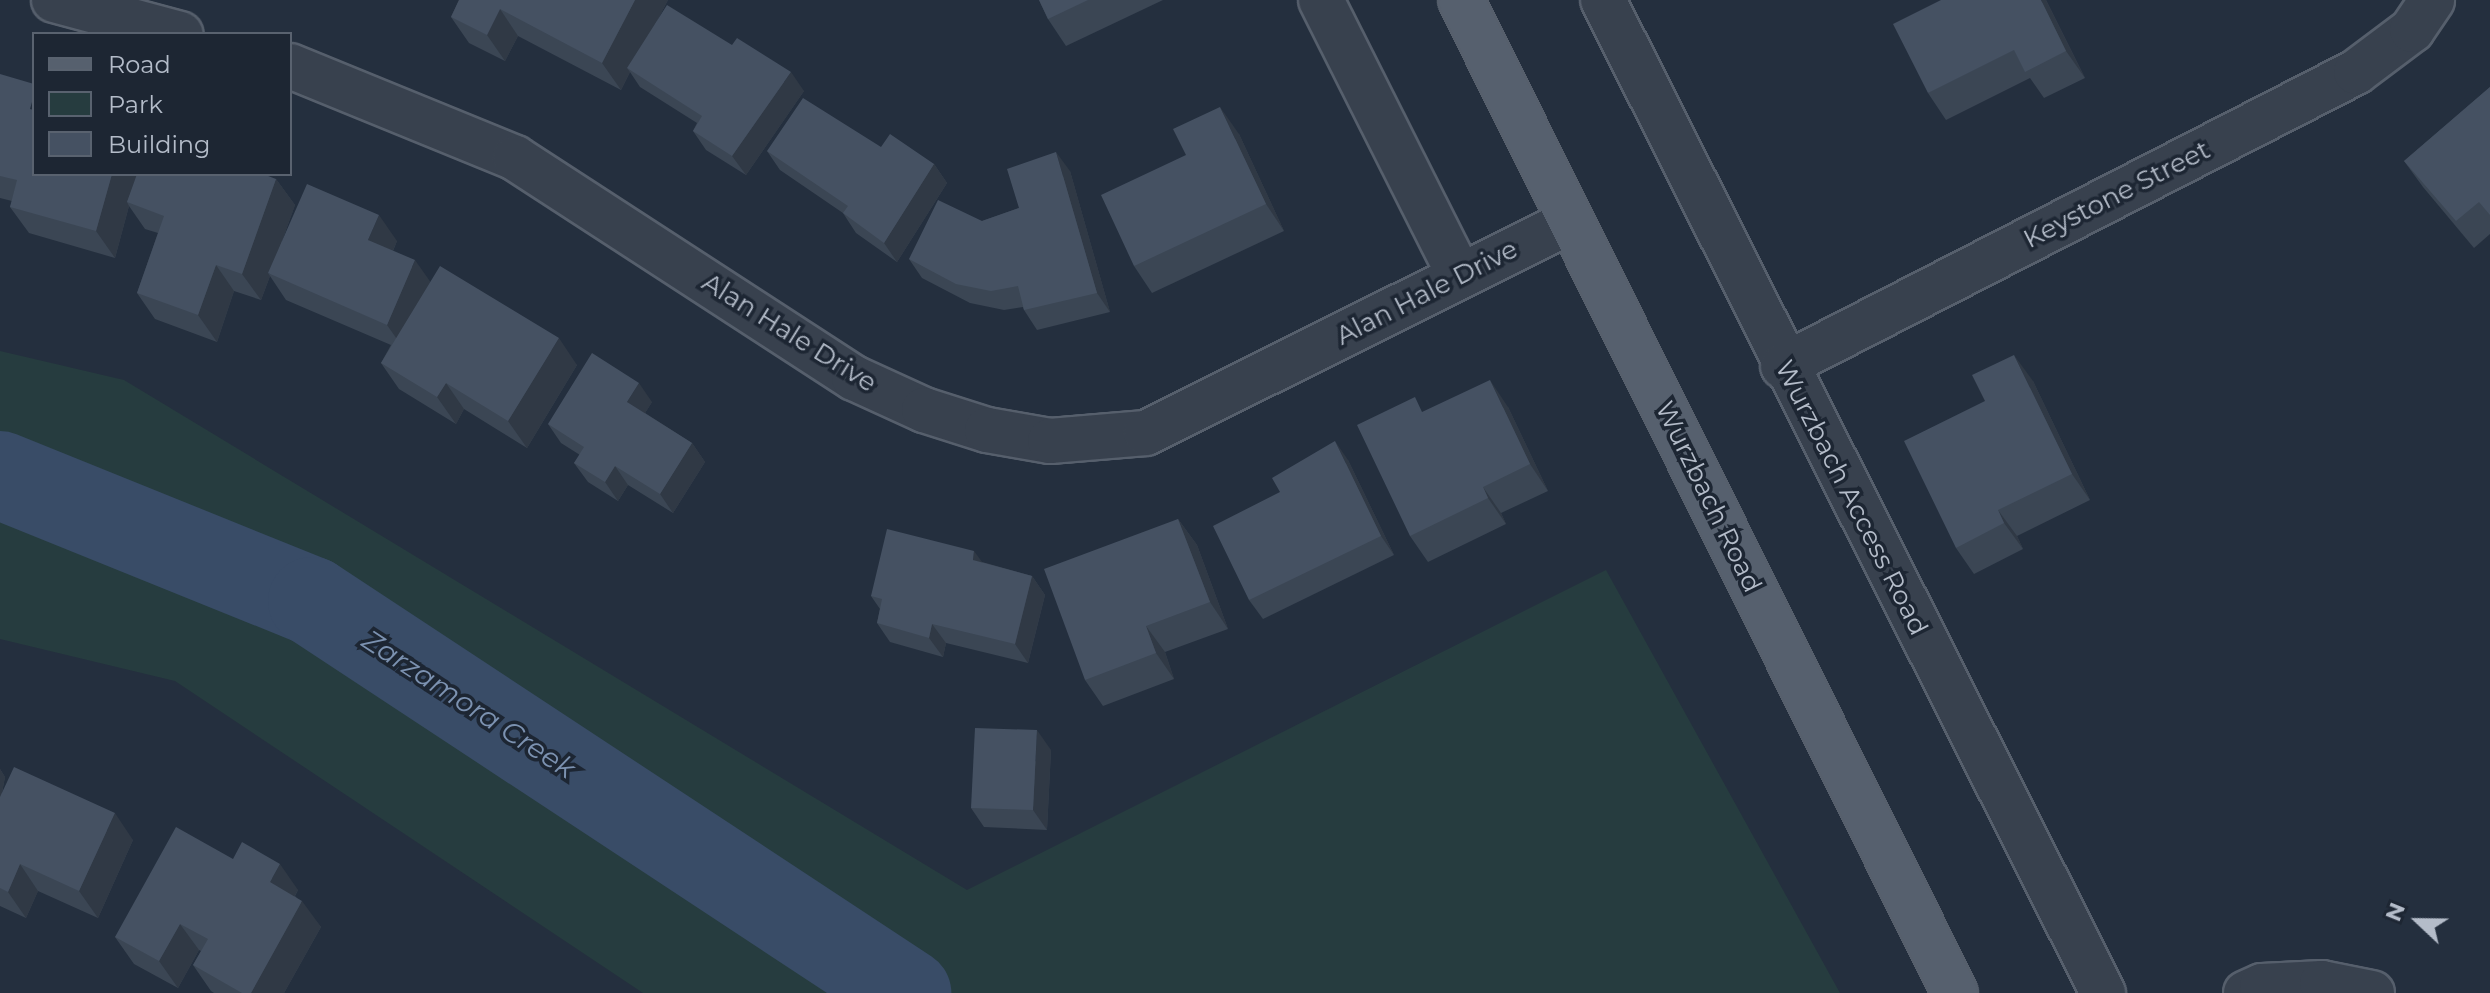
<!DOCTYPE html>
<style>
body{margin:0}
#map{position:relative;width:2490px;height:993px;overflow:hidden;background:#242f3e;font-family:Montserrat,sans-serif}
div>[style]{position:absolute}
.green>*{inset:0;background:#263c3f}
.river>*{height:88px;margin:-44px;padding:0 44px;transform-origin:44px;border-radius:44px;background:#394c67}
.roads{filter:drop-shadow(2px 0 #565f6c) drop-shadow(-2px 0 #565f6c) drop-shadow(0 2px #565f6c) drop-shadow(0 -2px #565f6c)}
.minor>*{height:44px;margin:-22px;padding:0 22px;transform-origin:22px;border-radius:22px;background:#38414e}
.major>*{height:44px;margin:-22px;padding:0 22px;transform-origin:22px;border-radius:22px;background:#56606e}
.wall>*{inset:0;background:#3b4654}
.shaded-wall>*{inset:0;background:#303945}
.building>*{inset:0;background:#455162}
span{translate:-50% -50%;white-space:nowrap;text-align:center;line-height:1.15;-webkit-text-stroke:7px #1d2633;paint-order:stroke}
.street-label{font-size:26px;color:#b4bcc9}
.water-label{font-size:28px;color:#7c92b1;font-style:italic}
.legend{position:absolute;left:32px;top:32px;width:260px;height:144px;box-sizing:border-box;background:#1d2633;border:2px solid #59626f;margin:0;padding:10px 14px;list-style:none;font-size:24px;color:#b4bcc9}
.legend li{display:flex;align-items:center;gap:16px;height:40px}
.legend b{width:40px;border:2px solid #59626f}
.north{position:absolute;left:2378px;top:881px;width:80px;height:80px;-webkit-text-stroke:6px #1d2633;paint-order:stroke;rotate:292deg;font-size:22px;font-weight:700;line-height:32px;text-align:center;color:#b4bcc9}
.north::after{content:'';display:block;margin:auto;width:28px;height:36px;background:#b4bcc9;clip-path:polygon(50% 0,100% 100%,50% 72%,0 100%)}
</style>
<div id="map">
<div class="green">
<div style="clip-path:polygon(0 351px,124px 380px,967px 890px,1606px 570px,1840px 993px,643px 993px,175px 681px,0 639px)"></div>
</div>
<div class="river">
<div style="left:0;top:475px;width:336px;rotate:22deg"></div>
<div style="left:312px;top:601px;width:713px;rotate:33.38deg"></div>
</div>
<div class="roads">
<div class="minor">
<div style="left:54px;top:0;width:131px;rotate:15.1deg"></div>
<div style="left:1321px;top:0;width:309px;rotate:63.3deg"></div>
<div style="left:1603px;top:0;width:1112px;rotate:63.27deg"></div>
<div style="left:290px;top:66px;width:243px;rotate:22.2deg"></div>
<div style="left:515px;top:158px;width:404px;rotate:33deg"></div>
<div style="left:854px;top:378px;width:77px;rotate:24.6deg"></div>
<div style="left:924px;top:410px;width:66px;rotate:17.6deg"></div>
<div style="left:987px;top:430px;width:64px;rotate:9.9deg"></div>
<div style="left:1050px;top:441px;width:96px;rotate:-4.8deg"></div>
<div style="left:1146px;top:433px;width:475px;rotate:-26.5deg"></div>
<div style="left:1783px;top:366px;width:644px;rotate:-27.16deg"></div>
<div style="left:2356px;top:72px;width:70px;rotate:-36.9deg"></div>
<div style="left:2412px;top:30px;width:36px;rotate:-56deg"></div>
<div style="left:2246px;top:993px;width:17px;rotate:-24deg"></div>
<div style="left:2262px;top:986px;width:60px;rotate:-2.9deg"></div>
<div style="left:2322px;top:983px;width:51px;rotate:11.3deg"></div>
</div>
<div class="major">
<div style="left:1461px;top:0;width:1109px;rotate:63.55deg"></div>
</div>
</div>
<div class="wall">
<div style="clip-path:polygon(459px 0,668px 0,656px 23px,804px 91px,746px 175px,706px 150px,693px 131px,697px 123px,640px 87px,630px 72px,621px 90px,518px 36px,505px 61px,469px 43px,451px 17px)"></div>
<div style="clip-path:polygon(1039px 0,1163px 0,1066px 46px,1048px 19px)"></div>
<div style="clip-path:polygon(2046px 0,2085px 78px,2044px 98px,2030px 78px,1946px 120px,1928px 93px)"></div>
<div style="clip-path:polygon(0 74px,34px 174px,276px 179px,295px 205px,282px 241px,397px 241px,393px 251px,430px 282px,577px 365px,527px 448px,464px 409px,456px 424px,399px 389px,381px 363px,391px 345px,286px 300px,270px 276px,261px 300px,234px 291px,217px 342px,155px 319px,137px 293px,158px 233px,145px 229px,129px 206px,115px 258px,29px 233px,10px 207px,12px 201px,0 198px)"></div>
<div style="clip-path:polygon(2490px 87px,2490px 234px,2474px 248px,2423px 187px,2404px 161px)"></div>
<div style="clip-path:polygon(1239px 134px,1284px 231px,1152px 293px,1134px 266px)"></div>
<div style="clip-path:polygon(881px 147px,934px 164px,947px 183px,897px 262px,856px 233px,843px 213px,780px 170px,767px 151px)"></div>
<div style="clip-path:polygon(1070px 171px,1110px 312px,1037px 330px,1024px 310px,1023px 307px,1004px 310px,970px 303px,922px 278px,909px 259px,982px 221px,1019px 208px)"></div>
<div style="clip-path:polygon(2033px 381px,2090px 500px,2017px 536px,2023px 549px,1974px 574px,1956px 548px)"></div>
<div style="clip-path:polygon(652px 402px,645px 413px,692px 443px,705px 462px,673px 513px,628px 485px,618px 501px,588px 482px,574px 463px,580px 455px,561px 443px,548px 424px)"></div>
<div style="clip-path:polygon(1508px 407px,1548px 491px,1501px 513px,1506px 524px,1428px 562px,1410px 536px,1425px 411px)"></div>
<div style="clip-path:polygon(1348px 460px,1394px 555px,1263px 619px,1249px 600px)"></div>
<div style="clip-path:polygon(1178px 519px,1197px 545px,1228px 629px,1165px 652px,1174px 679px,1103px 706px,1085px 680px)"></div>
<div style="clip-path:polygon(982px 562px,1032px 576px,1045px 595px,1028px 663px,946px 643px,943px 657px,890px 642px,877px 623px,880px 609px,871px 596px)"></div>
<div style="clip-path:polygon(1051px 750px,1047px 830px,984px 827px,971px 808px)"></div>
<div style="clip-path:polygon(0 769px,5px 777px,2px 793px,133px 840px,98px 918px,38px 891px,26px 918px,0 906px)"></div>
<div style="clip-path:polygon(233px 859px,298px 890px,295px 896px,321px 927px,284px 993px,214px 993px,211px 991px,193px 965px,201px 951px,199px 950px,178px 988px,134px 964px,115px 937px)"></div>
</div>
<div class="shaded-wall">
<div style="clip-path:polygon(635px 0,668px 0,631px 70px,627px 68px,630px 72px,621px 90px,602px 63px)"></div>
<div style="clip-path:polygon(2041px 0,2046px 0,2085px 78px,2066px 51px)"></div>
<div style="clip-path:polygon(500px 9px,518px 36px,505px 61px,487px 35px)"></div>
<div style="clip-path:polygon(791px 72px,804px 91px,746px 175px,732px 156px)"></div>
<div style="clip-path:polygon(1220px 107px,1239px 134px,1284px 231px,1266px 204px)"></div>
<div style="clip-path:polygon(1056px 152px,1070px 171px,1110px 312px,1097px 293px)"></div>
<div style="clip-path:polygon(934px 164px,947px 183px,897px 262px,884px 243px)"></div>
<div style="clip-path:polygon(112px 174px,138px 174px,127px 202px,129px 206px,115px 258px,96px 231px)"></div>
<div style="clip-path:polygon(276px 179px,295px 205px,270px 274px,268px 273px,270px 276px,261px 300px,242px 274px)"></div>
<div style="clip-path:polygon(379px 215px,397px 241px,386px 266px,368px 240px)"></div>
<div style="clip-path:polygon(415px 260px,434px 287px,406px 352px,387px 325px)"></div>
<div style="clip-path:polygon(216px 265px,234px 291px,217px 342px,198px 315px)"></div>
<div style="clip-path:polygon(559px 338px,577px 365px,527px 448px,508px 421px)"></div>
<div style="clip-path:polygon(2014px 355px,2033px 381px,2090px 500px,2072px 474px)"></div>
<div style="clip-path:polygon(1490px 380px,1508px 407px,1548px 491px,1530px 464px)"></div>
<div style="clip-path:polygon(446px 383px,464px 409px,456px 424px,437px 397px)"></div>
<div style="clip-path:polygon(639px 383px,652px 402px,640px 421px,627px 402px)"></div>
<div style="clip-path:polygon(1335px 441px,1348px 460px,1394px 555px,1381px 536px)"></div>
<div style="clip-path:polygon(692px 443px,705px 462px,673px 513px,660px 494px)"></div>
<div style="clip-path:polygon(615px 466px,628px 485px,618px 501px,605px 482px)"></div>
<div style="clip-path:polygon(1483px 487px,1501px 513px,1506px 524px,1488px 498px)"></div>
<div style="clip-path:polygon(1998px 510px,2017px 536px,2023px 549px,2004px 523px)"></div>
<div style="clip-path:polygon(1178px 519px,1197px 545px,1228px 629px,1210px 602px)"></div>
<div style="clip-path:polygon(974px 551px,988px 570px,973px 560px)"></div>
<div style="clip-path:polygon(1032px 576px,1045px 595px,1028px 663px,1015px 644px)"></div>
<div style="clip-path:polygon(932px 624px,946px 643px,943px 657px,929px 638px)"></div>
<div style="clip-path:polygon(1146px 626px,1165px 652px,1174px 679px,1156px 653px)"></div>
<div style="clip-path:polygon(1037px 730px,1051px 750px,1047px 830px,1033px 810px)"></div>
<div style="clip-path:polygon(0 769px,5px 777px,0 802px)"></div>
<div style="clip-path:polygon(115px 813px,133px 840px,98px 918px,79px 891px)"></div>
<div style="clip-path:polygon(20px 864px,38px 891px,26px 918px,8px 892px)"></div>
<div style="clip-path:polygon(280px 864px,298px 890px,288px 908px,270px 882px)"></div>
<div style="clip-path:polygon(302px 901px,321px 927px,284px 993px,251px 993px)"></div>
<div style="clip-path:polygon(180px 924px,199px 950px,178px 988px,159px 961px)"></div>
</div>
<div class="building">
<div style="clip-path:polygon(459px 0,635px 0,602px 63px,500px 9px,487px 35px,451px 17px)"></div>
<div style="clip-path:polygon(1039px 0,1088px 0,1048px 19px)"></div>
<div style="clip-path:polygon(1941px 0,2041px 0,2066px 51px,2025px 72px,2014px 50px,1928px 93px,1893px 24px)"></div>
<div style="clip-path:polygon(667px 5px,732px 45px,737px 38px,791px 72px,732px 156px,693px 131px,702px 116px,627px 68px)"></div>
<div style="clip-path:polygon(0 74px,34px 84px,34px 95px,30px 109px,34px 110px,34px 174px,112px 174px,96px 231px,10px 207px,17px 180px,0 176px)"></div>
<div style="clip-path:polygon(2490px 87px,2490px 215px,2479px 202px,2456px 221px,2404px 161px)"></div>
<div style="clip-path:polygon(803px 98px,881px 147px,890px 134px,934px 164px,884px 243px,843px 213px,848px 206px,767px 151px)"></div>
<div style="clip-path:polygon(1220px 107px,1266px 204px,1134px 266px,1101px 195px,1186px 155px,1173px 129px)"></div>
<div style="clip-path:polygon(1056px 152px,1097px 293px,1024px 310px,1018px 286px,991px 291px,956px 284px,909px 259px,938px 200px,982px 221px,1019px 208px,1007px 169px)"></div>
<div style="clip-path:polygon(137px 174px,263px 174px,276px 179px,242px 274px,216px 265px,198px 315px,137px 293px,164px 216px,127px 202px)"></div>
<div style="clip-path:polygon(307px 184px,379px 215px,368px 240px,415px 260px,387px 325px,268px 273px)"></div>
<div style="clip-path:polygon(440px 266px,559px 338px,508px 421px,446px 383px,437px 397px,381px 363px)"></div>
<div style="clip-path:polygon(592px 353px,639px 383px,627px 402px,692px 443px,660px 494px,615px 466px,605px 482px,574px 463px,584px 447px,548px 424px)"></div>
<div style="clip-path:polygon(2014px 355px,2072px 474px,1998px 510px,2004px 523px,1956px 548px,1904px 441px,1985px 401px,1972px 375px)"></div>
<div style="clip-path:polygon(1490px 380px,1530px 464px,1483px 487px,1488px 498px,1410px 536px,1357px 425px,1415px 397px,1422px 412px)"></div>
<div style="clip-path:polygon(1335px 441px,1381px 536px,1249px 600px,1213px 526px,1280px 492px,1272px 478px)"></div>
<div style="clip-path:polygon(1178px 519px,1210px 602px,1146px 626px,1156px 653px,1085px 680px,1044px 569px)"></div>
<div style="clip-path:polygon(887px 529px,974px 551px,973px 560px,1032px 576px,1015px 644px,932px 624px,929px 638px,877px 623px,882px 599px,871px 596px)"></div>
<div style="clip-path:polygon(975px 728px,1037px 730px,1033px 810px,971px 808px)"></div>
<div style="clip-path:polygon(14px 767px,115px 813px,79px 891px,20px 864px,8px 892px,0 888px,0 797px)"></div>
<div style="clip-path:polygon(176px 827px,233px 859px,242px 842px,280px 864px,270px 882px,302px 901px,251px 993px,242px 993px,193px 965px,208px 939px,180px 924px,159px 961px,115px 937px)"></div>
</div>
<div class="street-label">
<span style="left:2117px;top:195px;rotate:-27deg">Keystone Street</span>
<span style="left:1427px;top:293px;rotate:-27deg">Alan Hale Drive</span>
<span style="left:789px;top:333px;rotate:32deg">Alan Hale Drive</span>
<span style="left:1708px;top:497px;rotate:64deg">Wurzbach Road</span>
<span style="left:1851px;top:498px;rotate:63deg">Wurzbach Access Road</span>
</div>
<div class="water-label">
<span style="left:469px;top:704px;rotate:33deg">Zarzamora Creek</span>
</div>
<ul class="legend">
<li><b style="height:10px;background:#56606e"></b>Road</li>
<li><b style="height:22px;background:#263c3f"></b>Park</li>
<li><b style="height:22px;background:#455162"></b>Building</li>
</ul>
<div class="north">N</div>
</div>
